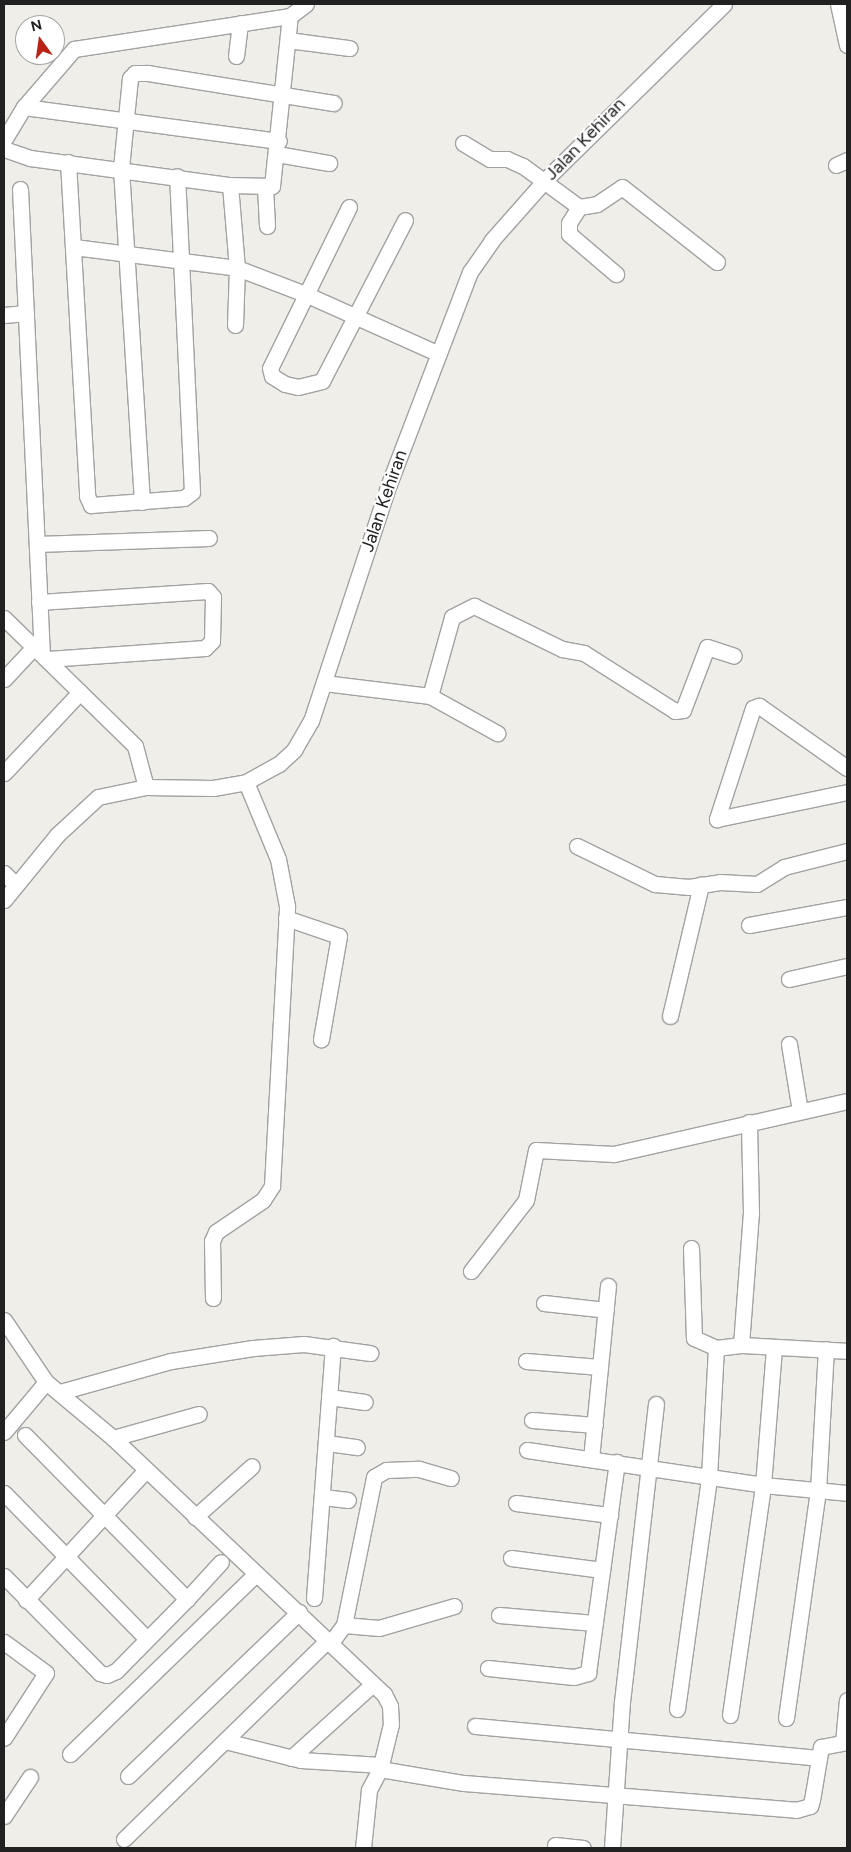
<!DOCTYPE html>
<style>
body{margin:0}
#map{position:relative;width:851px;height:1852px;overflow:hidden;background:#f0eee8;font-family:Figtree,sans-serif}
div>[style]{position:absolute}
.roads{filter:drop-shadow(1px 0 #a2a2a2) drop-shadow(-1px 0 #a2a2a2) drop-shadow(0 1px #a2a2a2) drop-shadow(0 -1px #a2a2a2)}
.minor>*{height:15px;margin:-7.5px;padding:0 7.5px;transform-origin:7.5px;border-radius:7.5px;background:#fff}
span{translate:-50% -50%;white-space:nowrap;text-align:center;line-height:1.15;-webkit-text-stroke:4px #fff;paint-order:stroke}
.street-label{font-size:18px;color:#212121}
.frame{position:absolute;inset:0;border:5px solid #212121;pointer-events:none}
.north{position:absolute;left:15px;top:15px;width:50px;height:50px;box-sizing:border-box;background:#fff;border:1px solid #a6a6a6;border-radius:50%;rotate:346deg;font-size:14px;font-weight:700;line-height:20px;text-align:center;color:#212121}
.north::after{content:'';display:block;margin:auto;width:18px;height:22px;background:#bb2216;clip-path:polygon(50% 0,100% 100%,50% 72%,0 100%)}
</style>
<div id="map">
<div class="roads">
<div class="minor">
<div style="left:838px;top:4px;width:42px;rotate:77.6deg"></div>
<div style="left:288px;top:40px;width:62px;rotate:7.5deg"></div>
<div style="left:236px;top:56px;width:33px;rotate:-83deg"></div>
<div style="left:24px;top:107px;width:257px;rotate:7.6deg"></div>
<div style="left:4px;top:140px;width:39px;rotate:-59deg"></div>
<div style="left:24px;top:107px;width:77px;rotate:-49.2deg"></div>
<div style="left:74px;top:49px;width:219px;rotate:-8.7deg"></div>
<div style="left:290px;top:16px;width:20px;rotate:-37deg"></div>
<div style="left:463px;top:143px;width:31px;rotate:31deg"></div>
<div style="left:490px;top:159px;width:17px"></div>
<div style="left:507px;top:159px;width:17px;rotate:24deg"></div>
<div style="left:523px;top:166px;width:69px;rotate:36.2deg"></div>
<div style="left:579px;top:207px;width:18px;rotate:-9deg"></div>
<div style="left:597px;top:204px;width:30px;rotate:-34deg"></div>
<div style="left:622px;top:187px;width:121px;rotate:38.3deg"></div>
<div style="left:4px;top:149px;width:28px;rotate:19deg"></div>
<div style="left:30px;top:158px;width:202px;rotate:7.7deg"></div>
<div style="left:230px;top:185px;width:42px;rotate:1.4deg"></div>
<div style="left:272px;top:186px;width:171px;rotate:-84deg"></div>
<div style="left:277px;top:154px;width:53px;rotate:9.8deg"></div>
<div style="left:68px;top:162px;width:335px;rotate:86.7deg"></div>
<div style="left:87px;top:496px;width:10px;rotate:66deg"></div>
<div style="left:91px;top:505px;width:93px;rotate:-4.3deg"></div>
<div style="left:184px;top:498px;width:10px;rotate:-37deg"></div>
<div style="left:192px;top:492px;width:316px;rotate:-92.7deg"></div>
<div style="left:836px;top:165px;width:12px;rotate:-24deg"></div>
<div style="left:230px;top:185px;width:83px;rotate:85.2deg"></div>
<div style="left:237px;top:268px;width:57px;rotate:92deg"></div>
<div style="left:265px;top:187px;width:39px;rotate:87deg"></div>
<div style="left:20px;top:189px;width:466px;rotate:87.3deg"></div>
<div style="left:349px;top:207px;width:179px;rotate:116.1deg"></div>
<div style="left:270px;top:368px;width:8px;rotate:76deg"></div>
<div style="left:272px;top:376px;width:15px;rotate:32deg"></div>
<div style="left:285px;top:384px;width:13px;rotate:13deg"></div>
<div style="left:298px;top:387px;width:25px;rotate:-14deg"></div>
<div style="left:322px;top:381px;width:181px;rotate:-62.7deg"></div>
<div style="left:579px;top:207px;width:19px;rotate:122deg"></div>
<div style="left:569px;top:223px;width:11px;rotate:90deg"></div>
<div style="left:569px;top:234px;width:62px;rotate:40.4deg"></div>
<div style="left:74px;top:247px;width:164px;rotate:7.3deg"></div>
<div style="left:237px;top:268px;width:73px;rotate:20.9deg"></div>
<div style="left:305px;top:294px;width:145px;rotate:24.1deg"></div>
<div style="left:4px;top:315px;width:22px;rotate:-5deg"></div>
<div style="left:142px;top:502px;width:335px;rotate:-93.6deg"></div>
<div style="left:121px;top:168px;width:90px;rotate:-84.3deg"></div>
<div style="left:130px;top:78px;width:7px;rotate:-45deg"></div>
<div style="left:135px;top:73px;width:13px"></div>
<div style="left:148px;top:73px;width:188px;rotate:9.2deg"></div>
<div style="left:37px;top:544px;width:172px;rotate:-2deg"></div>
<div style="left:39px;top:602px;width:169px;rotate:-3.7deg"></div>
<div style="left:208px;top:591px;width:8px;rotate:50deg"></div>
<div style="left:213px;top:597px;width:44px;rotate:91.3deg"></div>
<div style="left:212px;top:641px;width:10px;rotate:135deg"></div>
<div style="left:205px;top:648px;width:158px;rotate:176deg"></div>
<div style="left:4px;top:618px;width:183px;rotate:44.3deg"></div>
<div style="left:135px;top:746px;width:42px;rotate:75deg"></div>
<div style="left:4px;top:679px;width:44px;rotate:-46.8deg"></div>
<div style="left:324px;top:683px;width:107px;rotate:7deg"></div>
<div style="left:430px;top:696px;width:77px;rotate:28.9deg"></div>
<div style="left:430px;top:696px;width:82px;rotate:-74.4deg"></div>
<div style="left:452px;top:617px;width:25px;rotate:-27deg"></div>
<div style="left:474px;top:606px;width:98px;rotate:26deg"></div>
<div style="left:562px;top:649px;width:22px;rotate:10deg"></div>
<div style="left:584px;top:653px;width:108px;rotate:32.5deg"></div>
<div style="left:675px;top:711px;width:8px;rotate:-7deg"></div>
<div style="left:683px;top:710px;width:67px;rotate:-69.1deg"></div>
<div style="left:707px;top:647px;width:28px;rotate:18deg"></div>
<div style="left:847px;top:768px;width:108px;rotate:-144.8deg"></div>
<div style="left:759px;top:706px;width:6px;rotate:162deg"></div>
<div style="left:753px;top:708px;width:117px;rotate:108deg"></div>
<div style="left:717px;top:819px;width:133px;rotate:-11.7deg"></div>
<div style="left:4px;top:773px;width:111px;rotate:-46.8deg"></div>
<div style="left:577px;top:846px;width:87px;rotate:26deg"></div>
<div style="left:655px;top:884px;width:34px;rotate:5deg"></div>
<div style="left:689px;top:887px;width:31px;rotate:-9deg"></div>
<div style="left:720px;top:882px;width:37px;rotate:3deg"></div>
<div style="left:757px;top:884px;width:32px;rotate:-32deg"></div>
<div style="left:784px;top:867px;width:65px;rotate:-14.3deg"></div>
<div style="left:4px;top:873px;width:17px;rotate:45deg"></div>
<div style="left:4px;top:900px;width:84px;rotate:-50.8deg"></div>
<div style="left:57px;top:835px;width:56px;rotate:-42.8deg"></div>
<div style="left:98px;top:797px;width:49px;rotate:-11.8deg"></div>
<div style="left:146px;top:787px;width:67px;rotate:0.9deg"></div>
<div style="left:213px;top:788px;width:34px;rotate:-10deg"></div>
<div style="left:246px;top:782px;width:38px;rotate:-29deg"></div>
<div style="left:279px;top:764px;width:21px;rotate:-43deg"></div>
<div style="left:294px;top:750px;width:34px;rotate:-60deg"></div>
<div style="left:311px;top:721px;width:250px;rotate:-71.8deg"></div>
<div style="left:389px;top:484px;width:227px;rotate:-69.1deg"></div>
<div style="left:470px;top:272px;width:39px;rotate:-55deg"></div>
<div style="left:492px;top:240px;width:80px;rotate:-48.5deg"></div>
<div style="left:545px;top:180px;width:251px;rotate:-44.5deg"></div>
<div style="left:286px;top:918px;width:56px;rotate:18.8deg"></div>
<div style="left:339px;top:936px;width:105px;rotate:99.9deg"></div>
<div style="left:749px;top:925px;width:100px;rotate:-10.4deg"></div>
<div style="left:789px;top:979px;width:59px;rotate:-12.6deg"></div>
<div style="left:670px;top:1016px;width:135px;rotate:-76.7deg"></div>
<div style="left:789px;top:1044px;width:68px;rotate:80.7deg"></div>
<div style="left:691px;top:1248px;width:90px;rotate:88.1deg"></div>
<div style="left:694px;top:1338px;width:24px;rotate:24deg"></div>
<div style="left:471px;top:1271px;width:90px;rotate:-52.2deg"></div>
<div style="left:526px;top:1200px;width:51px;rotate:-78.7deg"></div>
<div style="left:536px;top:1150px;width:78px;rotate:2.9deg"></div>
<div style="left:614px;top:1154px;width:239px;rotate:-12.8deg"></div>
<div style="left:213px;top:1298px;width:57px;rotate:-91deg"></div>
<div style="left:212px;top:1241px;width:10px;rotate:-66deg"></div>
<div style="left:216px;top:1232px;width:57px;rotate:-34.2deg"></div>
<div style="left:263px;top:1200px;width:17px;rotate:-57deg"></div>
<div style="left:272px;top:1186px;width:280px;rotate:-86.9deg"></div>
<div style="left:287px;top:906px;width:48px;rotate:-100.8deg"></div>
<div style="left:278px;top:859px;width:83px;rotate:-112.6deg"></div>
<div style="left:544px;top:1303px;width:62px;rotate:6.4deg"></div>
<div style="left:4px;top:1320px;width:75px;rotate:55.9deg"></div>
<div style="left:46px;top:1382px;width:87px;rotate:39.9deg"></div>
<div style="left:113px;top:1438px;width:373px;rotate:43.4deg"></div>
<div style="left:384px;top:1694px;width:13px;rotate:63deg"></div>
<div style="left:390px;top:1706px;width:18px;rotate:87deg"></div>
<div style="left:391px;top:1724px;width:46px;rotate:103.7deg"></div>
<div style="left:380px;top:1769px;width:24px;rotate:118deg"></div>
<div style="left:369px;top:1790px;width:58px;rotate:95.9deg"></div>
<div style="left:741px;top:1345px;width:132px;rotate:-85.7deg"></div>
<div style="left:751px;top:1213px;width:91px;rotate:-91.3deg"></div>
<div style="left:526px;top:1361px;width:74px;rotate:4.6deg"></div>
<div style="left:60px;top:1392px;width:115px;rotate:-15.6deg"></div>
<div style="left:171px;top:1361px;width:83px;rotate:-9deg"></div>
<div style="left:253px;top:1348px;width:51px;rotate:-4.5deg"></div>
<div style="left:304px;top:1344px;width:67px;rotate:7.8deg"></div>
<div style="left:329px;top:1397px;width:36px;rotate:8deg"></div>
<div style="left:532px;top:1420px;width:63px;rotate:4.5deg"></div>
<div style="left:4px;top:1432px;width:65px;rotate:-50deg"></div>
<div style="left:25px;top:1435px;width:231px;rotate:45.4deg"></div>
<div style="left:187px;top:1599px;width:50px;rotate:-47.4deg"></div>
<div style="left:113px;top:1438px;width:89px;rotate:-15.6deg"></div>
<div style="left:327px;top:1443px;width:30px;rotate:8deg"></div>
<div style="left:527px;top:1450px;width:239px;rotate:8.4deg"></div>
<div style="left:763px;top:1485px;width:84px;rotate:5.4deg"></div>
<div style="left:591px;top:1459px;width:174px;rotate:-84.4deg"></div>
<div style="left:4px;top:1493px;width:204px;rotate:45.6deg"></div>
<div style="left:323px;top:1497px;width:25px;rotate:7deg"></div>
<div style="left:516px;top:1503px;width:95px;rotate:7.3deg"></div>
<div style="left:195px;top:1517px;width:76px;rotate:-41.8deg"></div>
<div style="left:511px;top:1558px;width:92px;rotate:7.5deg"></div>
<div style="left:4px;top:1576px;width:136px;rotate:45.3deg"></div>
<div style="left:100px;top:1673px;width:7px;rotate:16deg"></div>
<div style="left:107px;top:1675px;width:10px;rotate:-24deg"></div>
<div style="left:116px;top:1671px;width:101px;rotate:-45.4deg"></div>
<div style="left:314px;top:1598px;width:253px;rotate:-85.7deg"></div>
<div style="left:26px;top:1600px;width:176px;rotate:-47.3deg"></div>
<div style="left:499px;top:1615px;width:96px;rotate:4.8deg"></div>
<div style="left:344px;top:1625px;width:35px;rotate:5deg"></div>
<div style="left:379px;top:1628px;width:78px;rotate:-16.3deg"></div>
<div style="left:4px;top:1642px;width:52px;rotate:36.4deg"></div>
<div style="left:46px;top:1673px;width:77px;rotate:122.9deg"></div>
<div style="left:330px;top:1644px;width:24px;rotate:-54deg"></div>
<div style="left:344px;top:1625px;width:151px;rotate:-78.5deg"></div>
<div style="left:374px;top:1477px;width:14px;rotate:-30deg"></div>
<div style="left:386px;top:1470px;width:33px;rotate:-2deg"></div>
<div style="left:419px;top:1469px;width:33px;rotate:16deg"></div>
<div style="left:488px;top:1668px;width:86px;rotate:6deg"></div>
<div style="left:574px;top:1677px;width:15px;rotate:-16deg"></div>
<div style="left:588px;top:1673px;width:213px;rotate:-82.2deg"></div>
<div style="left:677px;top:1709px;width:234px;rotate:-82.1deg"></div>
<div style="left:709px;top:1477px;width:129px;rotate:-86.9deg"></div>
<div style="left:716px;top:1348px;width:25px;rotate:-7deg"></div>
<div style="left:741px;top:1345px;width:106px;rotate:3.2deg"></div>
<div style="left:730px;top:1715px;width:232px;rotate:-81.8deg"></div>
<div style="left:763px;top:1485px;width:138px;rotate:-85.4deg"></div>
<div style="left:786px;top:1718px;width:229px;rotate:-82deg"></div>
<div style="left:818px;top:1491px;width:142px;rotate:-86.8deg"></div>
<div style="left:475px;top:1726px;width:343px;rotate:5.3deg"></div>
<div style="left:225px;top:1741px;width:78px;rotate:14deg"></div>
<div style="left:301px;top:1760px;width:80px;rotate:3.6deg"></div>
<div style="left:843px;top:1742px;width:42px;rotate:-84.6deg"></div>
<div style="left:70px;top:1754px;width:259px;rotate:-44.1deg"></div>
<div style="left:291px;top:1758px;width:110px;rotate:-42.1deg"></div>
<div style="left:380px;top:1769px;width:85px;rotate:9.5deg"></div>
<div style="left:464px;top:1783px;width:333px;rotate:4.6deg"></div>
<div style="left:796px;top:1810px;width:15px;rotate:-16deg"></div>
<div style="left:810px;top:1806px;width:6px;rotate:-72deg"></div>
<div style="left:812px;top:1800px;width:54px;rotate:-80.4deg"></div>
<div style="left:821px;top:1747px;width:26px;rotate:-11deg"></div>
<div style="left:128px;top:1776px;width:237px;rotate:-43.8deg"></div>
<div style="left:4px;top:1816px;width:47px;rotate:-56.3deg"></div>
<div style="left:124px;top:1839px;width:284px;rotate:-44.3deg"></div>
<div style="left:555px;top:1845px;width:28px;rotate:6deg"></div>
<div style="left:612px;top:1848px;width:146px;rotate:-86.1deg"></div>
<div style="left:622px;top:1702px;width:300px;rotate:-83.5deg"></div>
</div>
</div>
<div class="street-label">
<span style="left:585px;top:139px;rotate:-46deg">Jalan Kehiran</span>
<span style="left:384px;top:501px;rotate:-71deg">Jalan Kehiran</span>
</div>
<div class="frame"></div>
<div class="north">N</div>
</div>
